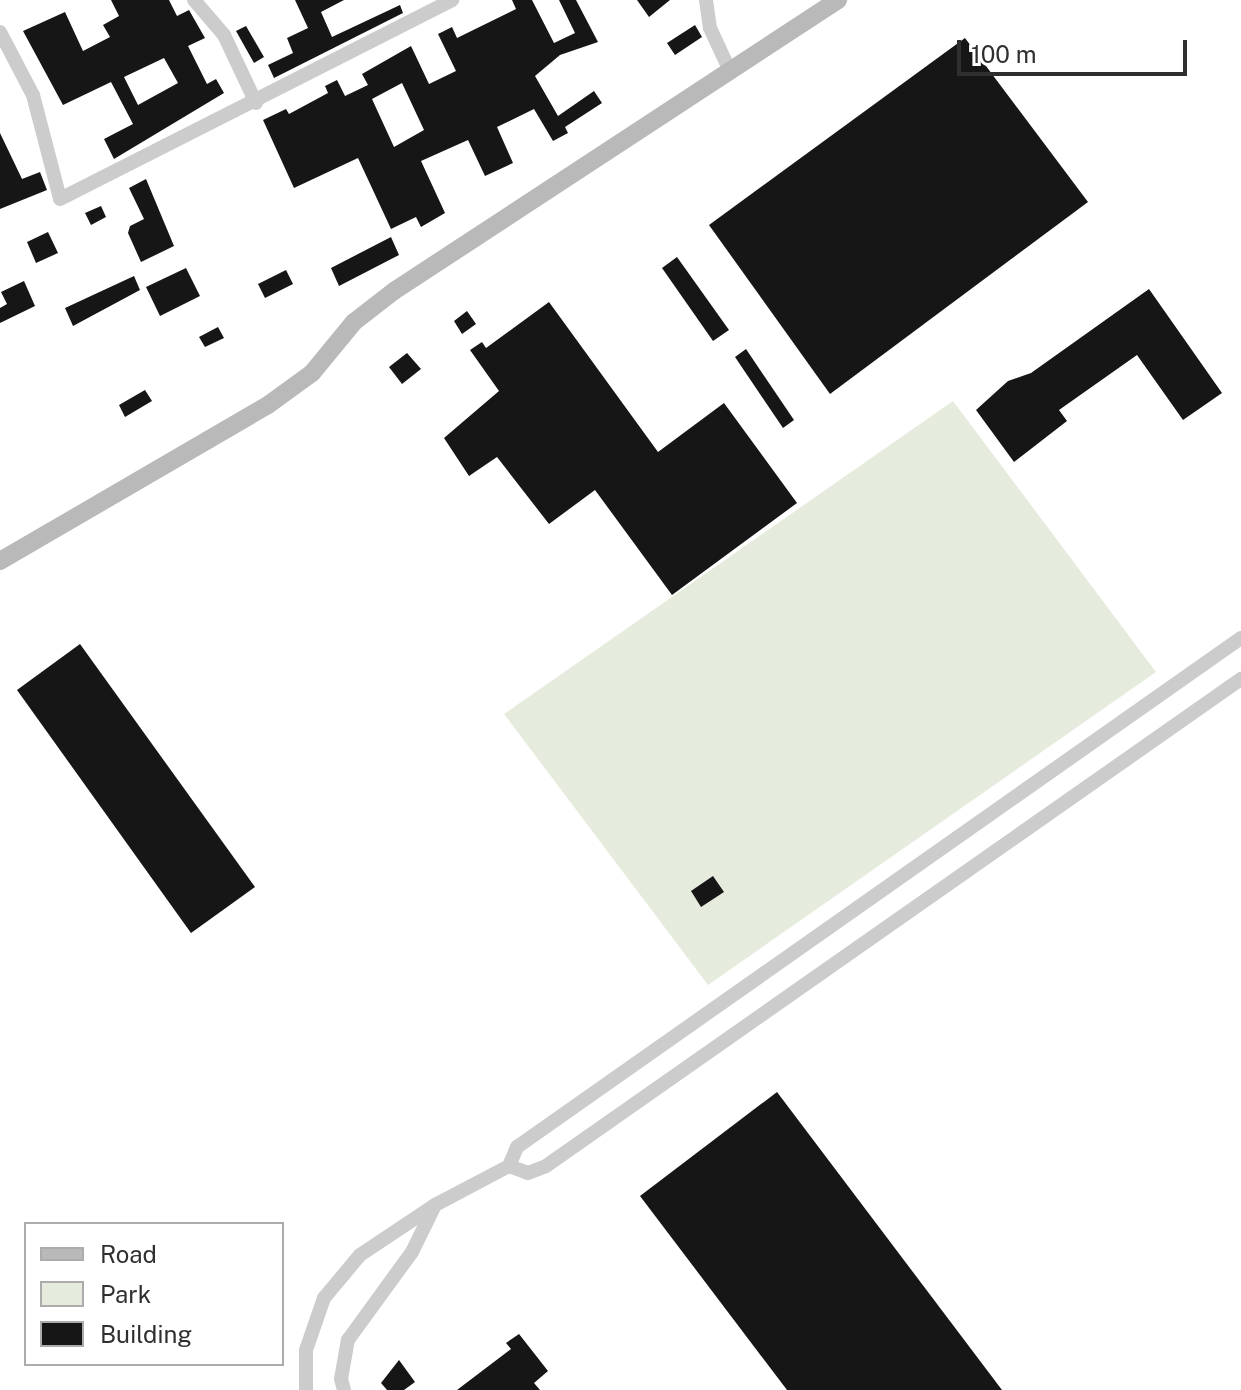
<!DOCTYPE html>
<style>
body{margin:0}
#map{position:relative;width:1241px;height:1390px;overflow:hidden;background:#fff;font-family:"Public Sans",sans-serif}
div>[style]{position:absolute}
.green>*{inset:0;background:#e6ecdd}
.building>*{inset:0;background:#161616}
.street>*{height:14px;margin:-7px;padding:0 7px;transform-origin:7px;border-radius:7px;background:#ccc}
.secondary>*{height:18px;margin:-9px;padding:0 9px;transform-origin:9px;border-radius:9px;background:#b9b9b9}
span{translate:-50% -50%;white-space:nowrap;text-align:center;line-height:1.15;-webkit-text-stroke:8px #fff;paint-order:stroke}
.legend{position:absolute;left:24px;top:1222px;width:260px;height:144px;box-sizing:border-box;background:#fff;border:2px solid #acacac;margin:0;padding:10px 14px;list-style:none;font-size:24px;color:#2f2f2f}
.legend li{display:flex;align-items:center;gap:16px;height:40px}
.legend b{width:40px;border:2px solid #acacac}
.scale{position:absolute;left:957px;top:40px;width:230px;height:36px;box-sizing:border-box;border:4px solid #2f2f2f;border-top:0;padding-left:10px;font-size:24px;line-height:28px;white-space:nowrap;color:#2f2f2f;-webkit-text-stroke:6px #fff;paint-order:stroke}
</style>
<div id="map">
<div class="green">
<div style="clip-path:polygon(953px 401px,1156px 672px,708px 985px,504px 714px)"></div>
</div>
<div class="building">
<div style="clip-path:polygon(evenodd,111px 0,169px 0,177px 16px,189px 10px,205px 38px,188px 46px,207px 84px,216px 79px,224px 93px,114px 159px,104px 139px,133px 124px,111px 82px,63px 105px,23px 31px,65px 12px,83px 51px,110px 37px,103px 25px,119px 16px,111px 0,164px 58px,178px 83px,138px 105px,124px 77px,164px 58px)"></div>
<div style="clip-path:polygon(295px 0,344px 0,321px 12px,332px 37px,400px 5px,403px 13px,274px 78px,268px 65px,293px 53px,287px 38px,308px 28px)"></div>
<div style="clip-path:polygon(evenodd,512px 0,532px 0,554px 43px,575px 33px,559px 0,576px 0,598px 42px,560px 55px,535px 76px,558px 116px,594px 91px,602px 103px,565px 127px,568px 133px,553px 141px,534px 109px,497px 127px,513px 163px,485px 176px,468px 140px,421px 161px,445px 213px,421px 227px,416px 217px,391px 229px,358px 158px,294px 188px,263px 120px,286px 109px,289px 114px,328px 93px,325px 86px,337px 80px,345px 96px,368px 85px,362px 74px,411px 46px,429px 84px,456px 71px,438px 34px,452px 27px,457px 38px,516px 9px,512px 0,402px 83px,424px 130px,394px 147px,372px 99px,402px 83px)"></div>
<div style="clip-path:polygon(637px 0,670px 0,649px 17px)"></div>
<div style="clip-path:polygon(695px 25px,702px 37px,675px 55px,667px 43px)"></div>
<div style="clip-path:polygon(246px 26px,264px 57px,254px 63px,236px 31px)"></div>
<div style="clip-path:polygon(965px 38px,1088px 202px,830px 394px,709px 225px)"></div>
<div style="clip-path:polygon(0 133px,22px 179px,40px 172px,47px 190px,0 209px)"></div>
<div style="clip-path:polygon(146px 179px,174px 246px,141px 262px,128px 233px,130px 226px,144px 219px,129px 188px)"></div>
<div style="clip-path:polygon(101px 206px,106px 217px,91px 225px,85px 213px)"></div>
<div style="clip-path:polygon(48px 232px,58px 253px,36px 263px,27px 242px)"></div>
<div style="clip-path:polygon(391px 237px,399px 255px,339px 286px,331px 268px)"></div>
<div style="clip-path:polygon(677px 257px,729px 330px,713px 341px,662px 268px)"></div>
<div style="clip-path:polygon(186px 268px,200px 296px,160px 316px,146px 287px)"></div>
<div style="clip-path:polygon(286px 270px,293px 284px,265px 298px,258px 284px)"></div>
<div style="clip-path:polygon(134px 276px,140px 290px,73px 326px,65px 308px)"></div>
<div style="clip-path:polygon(24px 281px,35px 306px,0 323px,0 308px,7px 304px,1px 292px)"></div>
<div style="clip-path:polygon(1149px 289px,1222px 393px,1183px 420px,1137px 355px,1059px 410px,1067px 421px,1014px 462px,976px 410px,1008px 381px,1031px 373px)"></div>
<div style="clip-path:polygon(549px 302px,658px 452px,724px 403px,797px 503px,672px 595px,595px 490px,549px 524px,497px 457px,469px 476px,444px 438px,499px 391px,470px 350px,482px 342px,486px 348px)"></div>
<div style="clip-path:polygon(467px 311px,476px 324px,462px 334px,454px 321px)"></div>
<div style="clip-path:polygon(218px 327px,224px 338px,205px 347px,199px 337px)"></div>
<div style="clip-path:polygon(746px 349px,794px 420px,783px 428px,735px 357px)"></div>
<div style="clip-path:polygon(407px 353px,421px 369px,402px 384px,389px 367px)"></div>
<div style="clip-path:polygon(145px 390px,152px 401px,125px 417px,119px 405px)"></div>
<div style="clip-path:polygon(80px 644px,255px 887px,191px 933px,17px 690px)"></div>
<div style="clip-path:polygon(713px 876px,724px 892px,701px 907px,691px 891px)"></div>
<div style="clip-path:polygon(777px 1092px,1002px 1390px,787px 1390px,640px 1196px)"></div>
<div style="clip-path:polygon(519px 1334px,548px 1371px,534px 1383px,540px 1390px,457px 1390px,511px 1349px,506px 1343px)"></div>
<div style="clip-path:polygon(399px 1360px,415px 1382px,404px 1390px,387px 1390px,381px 1383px)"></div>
</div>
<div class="street">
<div style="left:194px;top:0;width:46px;rotate:49.4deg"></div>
<div style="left:224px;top:35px;width:75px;rotate:64.8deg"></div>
<div style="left:706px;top:0;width:28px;rotate:82deg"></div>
<div style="left:710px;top:28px;width:47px;rotate:65.1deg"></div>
<div style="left:0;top:32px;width:71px;rotate:62.4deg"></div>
<div style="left:33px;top:95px;width:107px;rotate:75.4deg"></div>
<div style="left:60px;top:199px;width:440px;rotate:-26.9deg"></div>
<div style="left:509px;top:1166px;width:20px;rotate:20deg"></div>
<div style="left:528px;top:1173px;width:19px;rotate:-21deg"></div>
<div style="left:546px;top:1166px;width:849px;rotate:-35.02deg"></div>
<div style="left:306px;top:1390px;width:40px;rotate:-90deg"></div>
<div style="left:306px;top:1350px;width:55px;rotate:-70.9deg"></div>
<div style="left:324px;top:1298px;width:56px;rotate:-50.1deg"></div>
<div style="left:360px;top:1255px;width:90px;rotate:-33.7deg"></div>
<div style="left:435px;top:1205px;width:84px;rotate:-27.8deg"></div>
<div style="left:509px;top:1166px;width:21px;rotate:-67deg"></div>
<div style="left:517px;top:1147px;width:885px;rotate:-35.11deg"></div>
<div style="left:344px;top:1390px;width:11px;rotate:-105deg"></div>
<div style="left:341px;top:1379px;width:40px;rotate:-80deg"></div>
<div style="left:348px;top:1340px;width:109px;rotate:-54deg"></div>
<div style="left:412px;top:1252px;width:52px;rotate:-63.9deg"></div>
</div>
<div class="secondary">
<div style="left:0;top:561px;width:310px;rotate:-30.2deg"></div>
<div style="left:268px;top:405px;width:54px;rotate:-36deg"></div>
<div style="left:312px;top:373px;width:66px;rotate:-50.5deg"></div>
<div style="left:354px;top:322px;width:51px;rotate:-37.8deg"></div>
<div style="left:394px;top:291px;width:531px;rotate:-33.24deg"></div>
</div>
<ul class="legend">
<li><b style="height:10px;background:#b9b9b9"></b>Road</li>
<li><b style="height:22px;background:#e6ecdd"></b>Park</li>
<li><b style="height:22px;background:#161616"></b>Building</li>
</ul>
<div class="scale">100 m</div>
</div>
